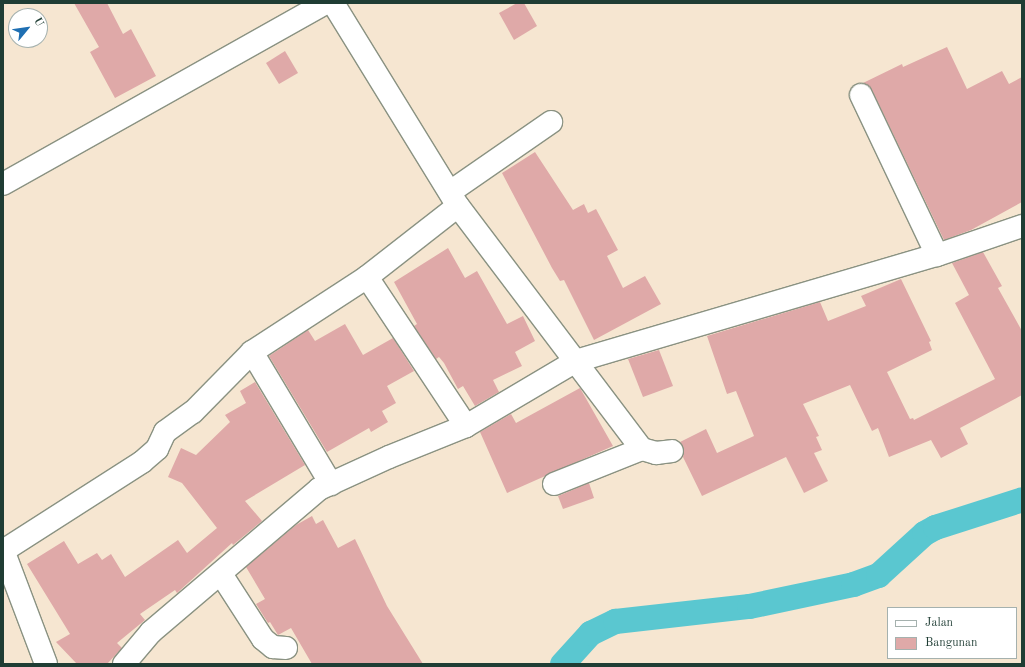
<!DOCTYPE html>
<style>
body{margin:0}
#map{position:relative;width:1025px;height:667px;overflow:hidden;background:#f6e6d1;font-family:"Old Standard TT",serif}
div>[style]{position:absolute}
.canal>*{height:25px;margin:-12.5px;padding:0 12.5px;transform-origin:12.5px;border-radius:12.5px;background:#5ac7d0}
.building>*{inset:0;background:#dfa9a8}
.roads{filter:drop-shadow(1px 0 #8a9282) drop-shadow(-1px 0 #8a9282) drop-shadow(0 1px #8a9282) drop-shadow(0 -1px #8a9282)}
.minor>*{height:22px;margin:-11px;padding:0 11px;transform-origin:11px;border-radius:11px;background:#fff}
span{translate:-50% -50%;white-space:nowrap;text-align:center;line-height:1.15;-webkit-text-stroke:3px #fff;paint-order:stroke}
.frame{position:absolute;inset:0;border:4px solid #1f3d34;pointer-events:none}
.legend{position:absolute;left:887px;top:607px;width:130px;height:52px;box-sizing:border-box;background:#fff;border:1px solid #a5b1ae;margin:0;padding:5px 7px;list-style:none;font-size:12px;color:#1f3d34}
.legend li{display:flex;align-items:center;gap:8px;height:20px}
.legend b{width:20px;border:1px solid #a5b1ae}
.north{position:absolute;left:8px;top:8px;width:40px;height:40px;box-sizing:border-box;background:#fff;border:1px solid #a5b1ae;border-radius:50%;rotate:61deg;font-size:11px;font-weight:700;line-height:16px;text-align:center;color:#1f3d34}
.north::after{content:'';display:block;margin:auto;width:14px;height:18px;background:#1f6fb2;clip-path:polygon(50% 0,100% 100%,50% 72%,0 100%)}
</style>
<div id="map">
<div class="canal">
<div style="left:562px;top:664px;width:42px;rotate:-47.9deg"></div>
<div style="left:590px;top:633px;width:28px;rotate:-26deg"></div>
<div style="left:615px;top:621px;width:135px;rotate:-6.4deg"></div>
<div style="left:749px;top:606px;width:106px;rotate:-11.9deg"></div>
<div style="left:853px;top:584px;width:27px;rotate:-20deg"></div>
<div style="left:878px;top:575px;width:62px;rotate:-42.4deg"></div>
<div style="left:924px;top:533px;width:13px;rotate:-29deg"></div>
<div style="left:935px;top:527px;width:91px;rotate:-17.8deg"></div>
</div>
<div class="building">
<div style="clip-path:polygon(74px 3px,107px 3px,123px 34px,131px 29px,156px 76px,115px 98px,90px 52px,99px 47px)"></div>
<div style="clip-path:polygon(517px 3px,524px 3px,537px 26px,514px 40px,499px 13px)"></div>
<div style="clip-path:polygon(947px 47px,967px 89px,1002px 71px,1009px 84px,1022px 77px,1022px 202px,971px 230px,944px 240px,872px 90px,863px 83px,902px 64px,903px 67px)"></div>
<div style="clip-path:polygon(285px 51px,298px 73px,279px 84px,266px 63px)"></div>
<div style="clip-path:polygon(535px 152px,573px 210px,584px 204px,588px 213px,596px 209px,618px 250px,607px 256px,623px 288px,645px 276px,661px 304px,594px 340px,564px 280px,560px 281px,552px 268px,502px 173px)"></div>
<div style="clip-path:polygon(448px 248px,465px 278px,477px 271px,507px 324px,523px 316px,535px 341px,515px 352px,522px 366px,493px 380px,499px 392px,475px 406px,463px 386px,458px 389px,444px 363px,439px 357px,436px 359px,414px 326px,417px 324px,394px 282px)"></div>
<div style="clip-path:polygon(983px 252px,1002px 286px,998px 288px,1022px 331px,1022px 395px,960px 428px,968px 444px,941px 458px,931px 440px,889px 457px,878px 428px,872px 431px,850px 385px,803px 404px,819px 436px,816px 437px,822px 450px,814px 453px,828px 481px,804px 493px,786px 457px,702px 496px,683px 457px,684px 449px,680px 442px,706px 429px,717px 453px,754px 436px,736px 391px,727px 394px,707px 336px,820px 302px,828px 321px,866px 306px,861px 296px,901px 279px,931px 341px,929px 342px,932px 350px,887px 372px,910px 419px,913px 418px,914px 420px,995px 379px,955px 303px,969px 295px,952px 263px)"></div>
<div style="clip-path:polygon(345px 324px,363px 355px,393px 338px,414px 371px,387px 386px,396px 403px,382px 411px,388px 422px,371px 432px,369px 428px,327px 452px,269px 356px,308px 330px,315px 341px)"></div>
<div style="clip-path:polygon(659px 350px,673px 386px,643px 397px,628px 359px)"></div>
<div style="clip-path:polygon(255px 382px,305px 465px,245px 501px,262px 521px,233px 545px,232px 543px,177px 593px,175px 590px,140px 614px,145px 620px,117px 643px,122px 648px,107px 664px,77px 664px,56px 642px,70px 634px,27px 564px,64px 541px,78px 564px,97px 553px,102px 560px,111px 554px,125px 577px,178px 540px,187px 553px,217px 528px,182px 483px,168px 477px,181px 448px,196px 455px,230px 422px,225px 415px,246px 403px,240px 391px)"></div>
<div style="clip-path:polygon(580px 388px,613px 446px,507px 493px,480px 432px,511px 414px,516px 423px)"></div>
<div style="clip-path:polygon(589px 483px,594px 498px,563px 509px,558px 496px)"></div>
<div style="clip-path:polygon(312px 516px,316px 524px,323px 520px,338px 548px,355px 539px,387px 606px,423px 664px,312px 664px,291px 628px,278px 635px,270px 622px,268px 623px,256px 604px,265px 599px,246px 567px,296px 525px)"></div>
</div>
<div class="roads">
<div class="minor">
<div style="left:333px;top:3px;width:238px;rotate:58.4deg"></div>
<div style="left:458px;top:206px;width:305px;rotate:52.9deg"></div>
<div style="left:642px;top:449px;width:15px;rotate:16deg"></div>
<div style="left:656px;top:453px;width:16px;rotate:-7deg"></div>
<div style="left:861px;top:95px;width:177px;rotate:64.6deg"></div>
<div style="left:3px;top:184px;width:369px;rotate:-29.3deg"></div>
<div style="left:450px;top:192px;width:123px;rotate:-34.7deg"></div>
<div style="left:367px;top:277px;width:179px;rotate:56.4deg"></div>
<div style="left:252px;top:352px;width:154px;rotate:59.1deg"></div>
<div style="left:554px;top:484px;width:95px;rotate:-21.7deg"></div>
<div style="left:3px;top:550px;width:122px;rotate:69.3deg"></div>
<div style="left:3px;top:551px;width:165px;rotate:-32.6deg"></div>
<div style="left:142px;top:462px;width:20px;rotate:-41deg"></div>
<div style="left:157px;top:449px;width:19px;rotate:-65deg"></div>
<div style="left:165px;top:432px;width:34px;rotate:-36deg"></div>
<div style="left:193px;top:412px;width:84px;rotate:-45.5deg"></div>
<div style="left:252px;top:352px;width:137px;rotate:-33.1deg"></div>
<div style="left:367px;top:277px;width:115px;rotate:-38deg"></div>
<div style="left:221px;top:574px;width:77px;rotate:57.1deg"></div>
<div style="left:263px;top:639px;width:13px;rotate:39deg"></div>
<div style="left:273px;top:647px;width:13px;rotate:4deg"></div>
<div style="left:124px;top:664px;width:42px;rotate:-49.8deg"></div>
<div style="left:151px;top:632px;width:221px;rotate:-40.4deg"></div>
<div style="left:319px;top:489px;width:77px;rotate:-24.6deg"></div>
<div style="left:389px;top:457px;width:83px;rotate:-21.9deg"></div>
<div style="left:466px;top:426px;width:128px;rotate:-30.6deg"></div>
<div style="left:576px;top:361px;width:376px;rotate:-16.4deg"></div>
<div style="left:937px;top:255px;width:90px;rotate:-18.8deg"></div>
</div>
</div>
<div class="frame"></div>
<ul class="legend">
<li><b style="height:5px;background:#fff"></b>Jalan</li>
<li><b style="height:11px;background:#dfa9a8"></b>Bangunan</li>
</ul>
<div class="north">U</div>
</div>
